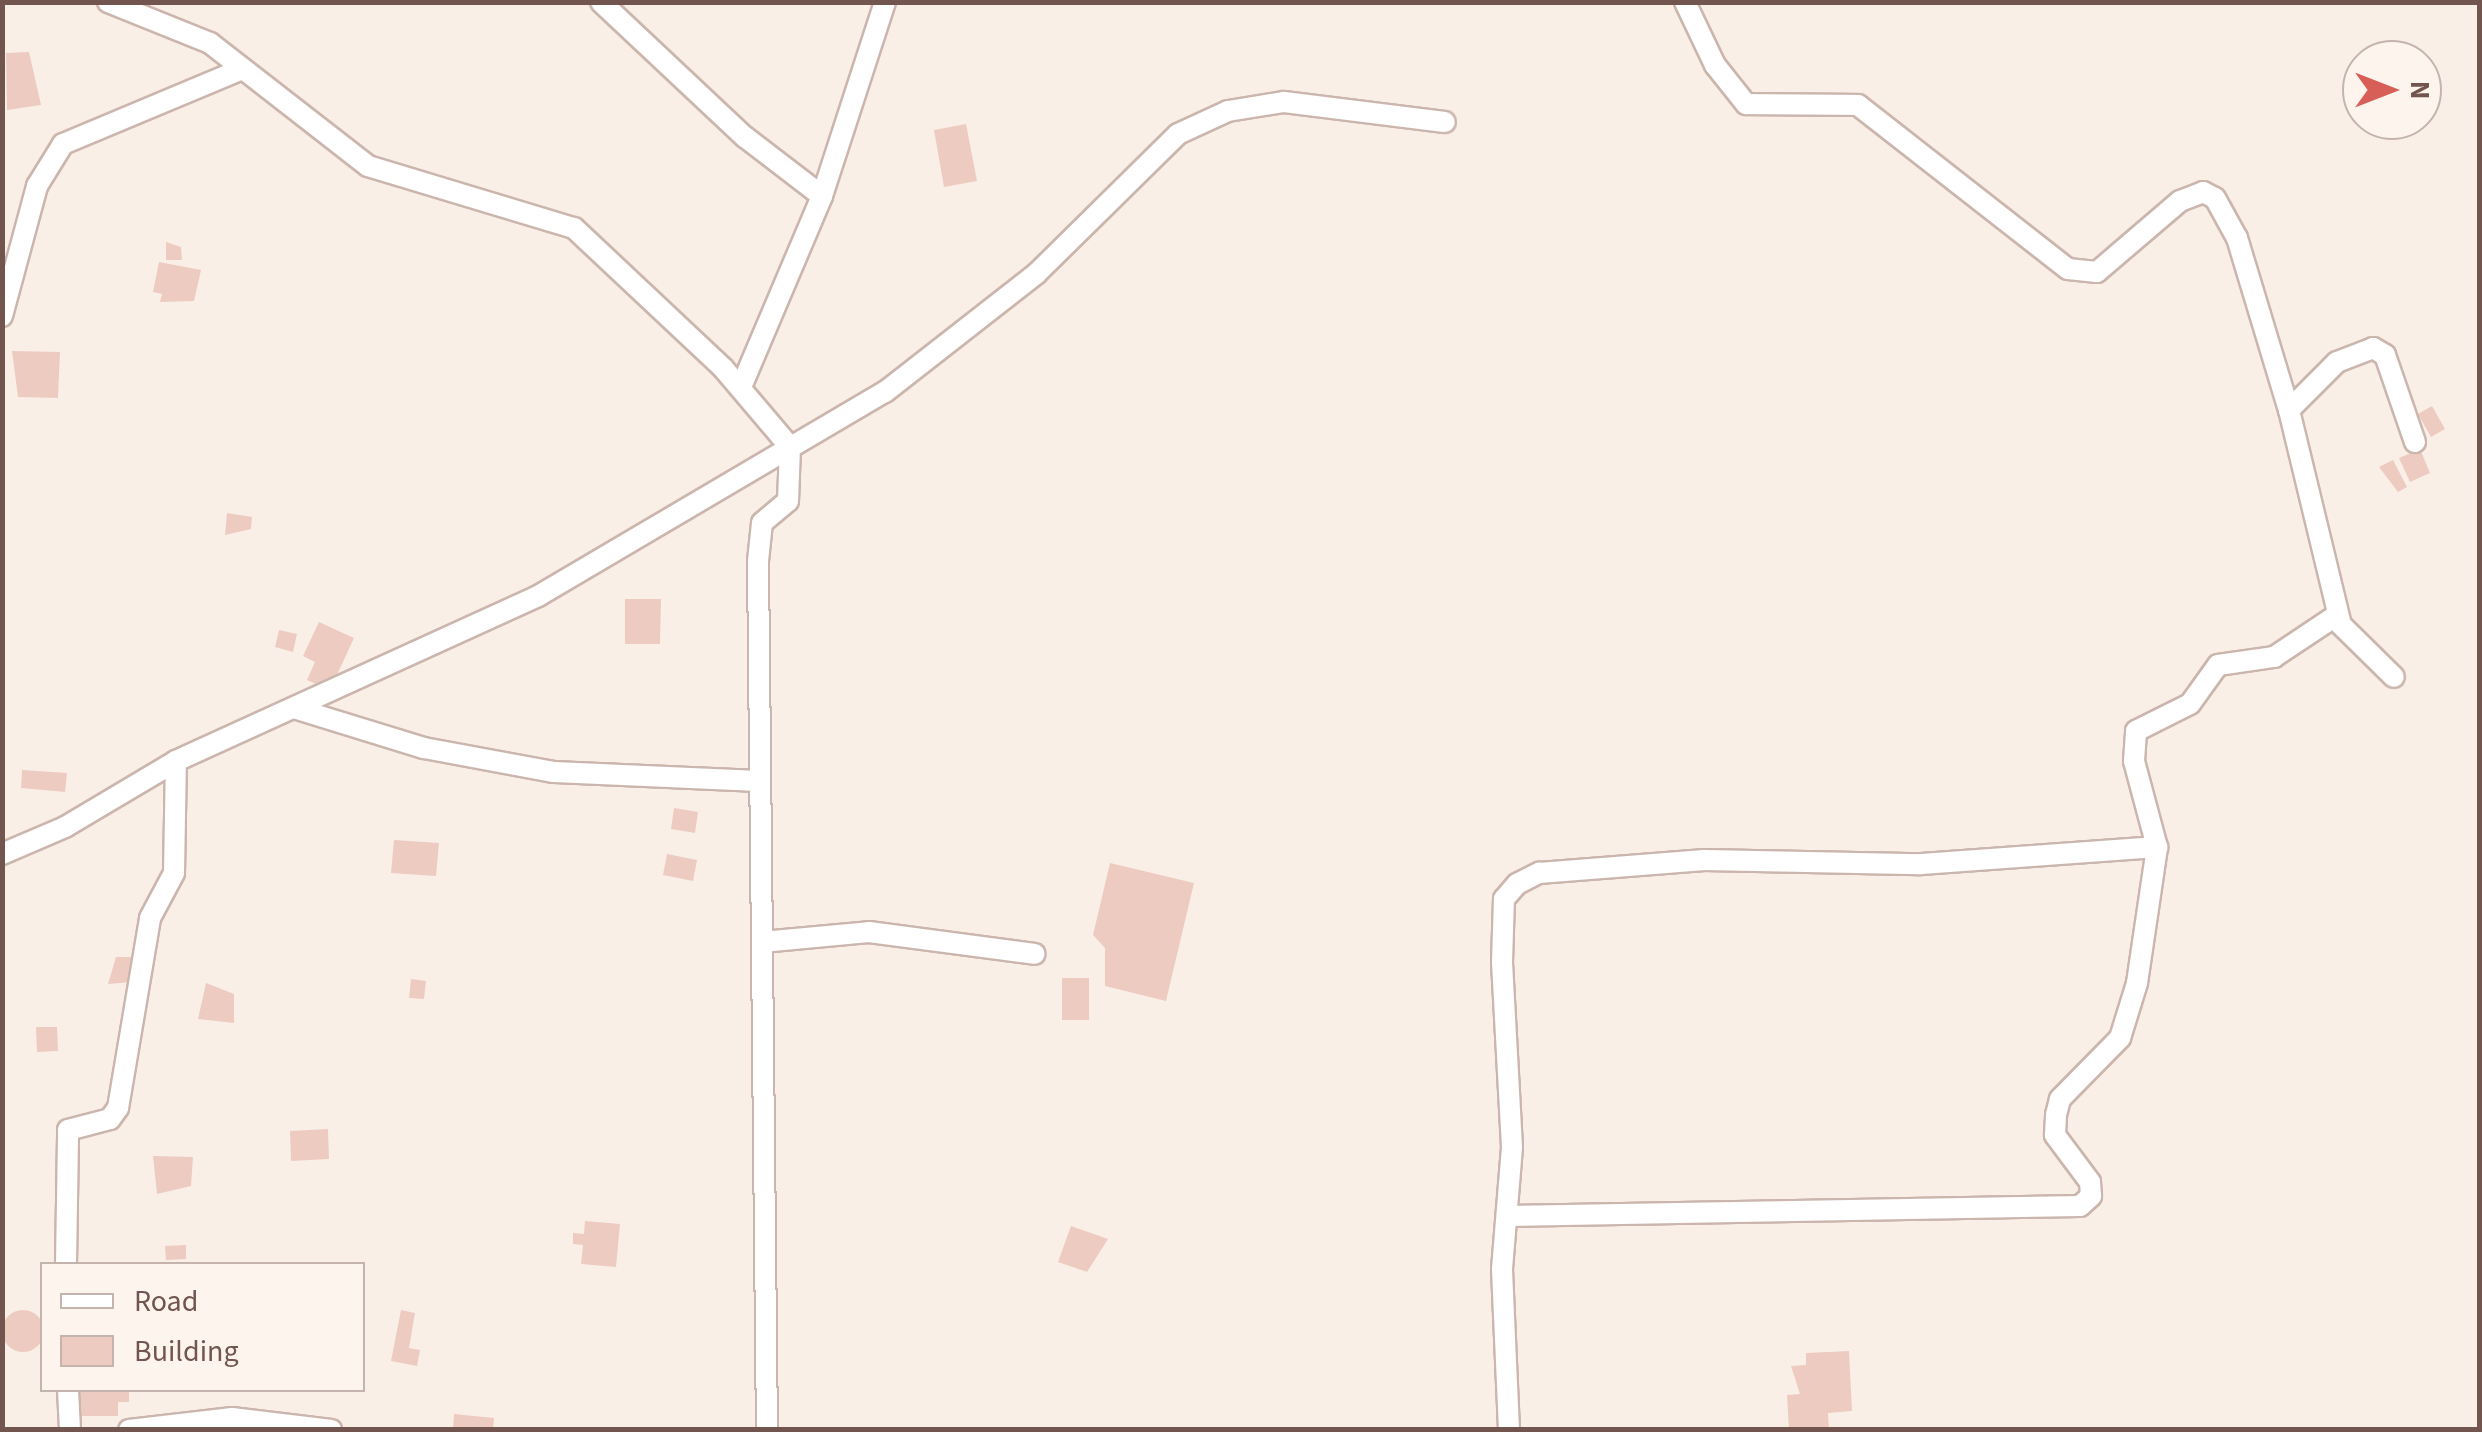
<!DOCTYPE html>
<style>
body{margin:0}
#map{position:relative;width:2482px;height:1432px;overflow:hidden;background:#faefe7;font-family:"Source Sans 3",sans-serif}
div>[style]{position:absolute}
.building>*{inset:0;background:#edcbc1}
.round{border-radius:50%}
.roads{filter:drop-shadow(2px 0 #cbb6ae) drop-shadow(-2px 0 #cbb6ae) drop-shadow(0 2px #cbb6ae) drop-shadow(0 -2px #cbb6ae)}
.minor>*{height:20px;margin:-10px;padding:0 10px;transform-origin:10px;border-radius:10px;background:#fff}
span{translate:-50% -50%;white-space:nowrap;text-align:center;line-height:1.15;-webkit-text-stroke:8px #fdf4ed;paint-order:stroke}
.frame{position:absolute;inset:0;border:5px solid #71554e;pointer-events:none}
.legend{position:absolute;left:40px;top:1262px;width:325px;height:130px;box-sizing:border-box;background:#fdf4ed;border:2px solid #c5b4ad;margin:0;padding:12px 18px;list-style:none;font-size:30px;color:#71554e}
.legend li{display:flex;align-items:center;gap:20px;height:50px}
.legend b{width:50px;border:2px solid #c5b4ad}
.north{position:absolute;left:2342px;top:40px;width:100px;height:100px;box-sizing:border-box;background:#fdf4ed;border:2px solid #c5b4ad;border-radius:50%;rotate:90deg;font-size:28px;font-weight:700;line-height:40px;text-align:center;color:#71554e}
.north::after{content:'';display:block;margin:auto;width:35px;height:45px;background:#d85f58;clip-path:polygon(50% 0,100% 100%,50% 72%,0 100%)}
</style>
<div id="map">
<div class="building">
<div style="clip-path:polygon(29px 52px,41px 105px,7px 110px,6px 53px)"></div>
<div style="clip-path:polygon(966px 124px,977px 181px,944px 187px,934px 130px)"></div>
<div style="clip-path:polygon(166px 242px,181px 247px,182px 260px,166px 260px)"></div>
<div style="clip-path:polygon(159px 262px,201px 270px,194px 301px,160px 302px,162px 294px,153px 292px)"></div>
<div style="clip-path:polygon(12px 351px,60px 352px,58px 398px,18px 397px)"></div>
<div style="clip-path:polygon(2432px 406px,2445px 429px,2431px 437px,2418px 414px)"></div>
<div style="clip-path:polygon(2420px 449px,2430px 473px,2410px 482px,2399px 458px)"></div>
<div style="clip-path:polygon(2393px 460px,2407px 487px,2398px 492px,2379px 467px)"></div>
<div style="clip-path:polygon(227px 513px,252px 517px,251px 529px,225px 535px)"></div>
<div style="clip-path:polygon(625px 599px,661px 599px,660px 644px,625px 644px)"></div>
<div style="clip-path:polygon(319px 622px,354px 638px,330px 690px,307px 680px,315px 662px,303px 656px)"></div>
<div style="clip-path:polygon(279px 630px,297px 634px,293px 652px,275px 647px)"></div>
<div style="clip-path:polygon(22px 770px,67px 773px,65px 792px,21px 788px)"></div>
<div style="clip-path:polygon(674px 808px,698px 812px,695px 833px,671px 829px)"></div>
<div style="clip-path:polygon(394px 840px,439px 843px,436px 876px,391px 873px)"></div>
<div style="clip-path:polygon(667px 854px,697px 860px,693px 881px,663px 875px)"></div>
<div style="clip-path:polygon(1110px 863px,1194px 883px,1166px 1001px,1105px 986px,1105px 948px,1093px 935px)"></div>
<div style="clip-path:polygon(116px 957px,131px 957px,132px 982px,108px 984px)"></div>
<div style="clip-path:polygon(1062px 978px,1089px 978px,1089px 1020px,1062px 1020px)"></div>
<div style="clip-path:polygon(411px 979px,426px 981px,424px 999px,409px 998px)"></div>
<div style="clip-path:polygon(206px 983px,234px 994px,234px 1023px,198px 1019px)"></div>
<div style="clip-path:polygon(36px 1027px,57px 1027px,58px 1051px,37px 1052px)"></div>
<div style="clip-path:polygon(328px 1129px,329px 1159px,291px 1161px,290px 1131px)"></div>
<div style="clip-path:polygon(153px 1156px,193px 1157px,191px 1186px,157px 1194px)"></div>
<div style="clip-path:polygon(585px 1221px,620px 1224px,616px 1267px,581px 1264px,583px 1245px,573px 1244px,573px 1233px,584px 1234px)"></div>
<div style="clip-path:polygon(1071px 1226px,1108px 1239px,1087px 1272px,1058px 1262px)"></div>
<div style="clip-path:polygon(186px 1245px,186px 1259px,166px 1260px,165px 1246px)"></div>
<div class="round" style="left:2px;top:1310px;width:42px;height:42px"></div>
<div style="clip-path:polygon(401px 1310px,415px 1313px,409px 1348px,420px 1350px,417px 1366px,391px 1361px)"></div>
<div style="clip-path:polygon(1849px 1351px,1852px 1411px,1828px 1413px,1829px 1430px,1789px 1430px,1787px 1395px,1800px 1394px,1791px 1366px,1806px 1365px,1806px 1353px)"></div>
<div style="clip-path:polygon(80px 1390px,129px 1390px,129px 1402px,118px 1402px,118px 1416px,76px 1416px)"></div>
<div style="clip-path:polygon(454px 1414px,494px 1418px,493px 1430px,453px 1430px)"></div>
</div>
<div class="roads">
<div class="minor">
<div style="left:108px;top:2px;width:110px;rotate:21.9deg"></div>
<div style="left:210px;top:43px;width:200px;rotate:37.9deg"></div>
<div style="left:368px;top:166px;width:215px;rotate:16.8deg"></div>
<div style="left:574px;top:228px;width:204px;rotate:43.2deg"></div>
<div style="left:723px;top:368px;width:104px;rotate:49.7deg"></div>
<div style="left:790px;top:447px;width:54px;rotate:92.1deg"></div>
<div style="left:788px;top:501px;width:34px;rotate:140deg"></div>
<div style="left:762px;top:523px;width:38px;rotate:96deg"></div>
<div style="left:758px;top:561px;width:869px;rotate:89.41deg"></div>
<div style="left:601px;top:2px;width:197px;rotate:43.2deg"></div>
<div style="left:745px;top:137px;width:97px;rotate:37.5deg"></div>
<div style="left:1685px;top:2px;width:70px;rotate:64.5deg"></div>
<div style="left:1715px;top:65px;width:50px;rotate:51.5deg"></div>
<div style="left:1746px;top:104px;width:112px;rotate:0.5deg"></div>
<div style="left:1858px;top:105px;width:266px;rotate:38deg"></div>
<div style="left:2068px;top:269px;width:29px;rotate:6deg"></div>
<div style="left:2097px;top:272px;width:109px;rotate:-40.5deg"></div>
<div style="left:2180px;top:201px;width:25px;rotate:-21deg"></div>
<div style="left:2203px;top:192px;width:13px;rotate:27deg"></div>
<div style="left:2215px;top:198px;width:46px;rotate:61.2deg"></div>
<div style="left:2237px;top:238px;width:180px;rotate:73.2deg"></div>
<div style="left:2289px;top:410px;width:221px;rotate:76.4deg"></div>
<div style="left:2341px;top:625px;width:74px;rotate:44.5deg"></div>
<div style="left:2px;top:316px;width:135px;rotate:-74.9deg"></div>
<div style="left:37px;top:186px;width:49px;rotate:-58.2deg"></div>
<div style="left:63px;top:144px;width:194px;rotate:-22.7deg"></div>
<div style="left:741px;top:387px;width:207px;rotate:-67deg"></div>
<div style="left:822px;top:196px;width:204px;rotate:-72deg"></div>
<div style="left:2289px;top:410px;width:68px;rotate:-45deg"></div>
<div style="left:2337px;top:362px;width:39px;rotate:-21deg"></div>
<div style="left:2373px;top:348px;width:14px;rotate:30deg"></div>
<div style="left:2385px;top:355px;width:92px;rotate:71deg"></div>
<div style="left:297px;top:709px;width:133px;rotate:17.1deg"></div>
<div style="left:424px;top:748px;width:131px;rotate:10.5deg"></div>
<div style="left:553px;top:772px;width:207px;rotate:2.5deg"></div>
<div style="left:2px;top:854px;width:69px;rotate:-23.2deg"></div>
<div style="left:65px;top:827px;width:129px;rotate:-30.7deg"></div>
<div style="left:176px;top:761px;width:398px;rotate:-24.5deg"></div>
<div style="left:538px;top:596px;width:403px;rotate:-30.5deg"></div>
<div style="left:885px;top:392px;width:192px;rotate:-38deg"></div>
<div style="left:1036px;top:274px;width:199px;rotate:-44.6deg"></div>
<div style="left:1178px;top:134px;width:55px;rotate:-24.7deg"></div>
<div style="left:1228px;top:111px;width:57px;rotate:-9.1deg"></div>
<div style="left:1284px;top:102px;width:162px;rotate:7.1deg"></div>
<div style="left:762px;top:942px;width:107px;rotate:-5.3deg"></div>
<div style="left:869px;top:932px;width:167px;rotate:7.5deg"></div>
<div style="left:1507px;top:1216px;width:573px;rotate:-1deg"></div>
<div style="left:2080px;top:1206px;width:15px;rotate:-42deg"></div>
<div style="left:2091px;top:1196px;width:14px;rotate:-94deg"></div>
<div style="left:2090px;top:1182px;width:59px;rotate:-126.7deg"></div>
<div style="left:2055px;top:1135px;width:20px;rotate:-87deg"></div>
<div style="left:2056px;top:1115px;width:16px;rotate:-76deg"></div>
<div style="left:2060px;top:1099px;width:86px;rotate:-45.5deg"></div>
<div style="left:2120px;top:1038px;width:58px;rotate:-72.8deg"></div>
<div style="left:2137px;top:983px;width:137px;rotate:-81.6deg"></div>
<div style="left:2157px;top:847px;width:89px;rotate:-105deg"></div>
<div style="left:2134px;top:761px;width:30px;rotate:-86deg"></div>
<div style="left:2136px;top:731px;width:60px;rotate:-26.6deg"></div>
<div style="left:2190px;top:704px;width:48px;rotate:-54.3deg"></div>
<div style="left:2218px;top:665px;width:57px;rotate:-8.1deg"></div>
<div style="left:2274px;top:657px;width:76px;rotate:-33.7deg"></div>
<div style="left:66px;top:1264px;width:134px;rotate:-89.1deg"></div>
<div style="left:68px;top:1130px;width:43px;rotate:-14.7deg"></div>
<div style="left:110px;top:1119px;width:14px;rotate:-54deg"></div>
<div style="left:118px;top:1108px;width:193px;rotate:-80.4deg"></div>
<div style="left:150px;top:918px;width:51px;rotate:-61.9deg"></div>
<div style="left:174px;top:873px;width:112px;rotate:-89deg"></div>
<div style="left:68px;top:1390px;width:40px;rotate:87.1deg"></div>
<div style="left:129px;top:1430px;width:104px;rotate:-6.6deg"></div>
<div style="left:232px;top:1418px;width:100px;rotate:6.9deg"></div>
<div style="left:1509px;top:1430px;width:161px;rotate:-92.5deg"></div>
<div style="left:1502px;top:1269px;width:122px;rotate:-85.3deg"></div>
<div style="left:1512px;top:1147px;width:185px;rotate:-93.1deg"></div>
<div style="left:1502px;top:962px;width:63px;rotate:-88.2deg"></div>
<div style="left:1504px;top:899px;width:20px;rotate:-49deg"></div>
<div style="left:1517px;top:884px;width:25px;rotate:-27deg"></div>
<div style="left:1539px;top:873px;width:166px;rotate:-4.5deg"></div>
<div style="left:1704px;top:860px;width:217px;rotate:1.1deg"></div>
<div style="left:1921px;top:864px;width:237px;rotate:-4.1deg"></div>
</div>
</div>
<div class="frame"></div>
<ul class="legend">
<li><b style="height:12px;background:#fff"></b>Road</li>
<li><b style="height:28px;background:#edcbc1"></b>Building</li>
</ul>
<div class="north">N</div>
</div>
